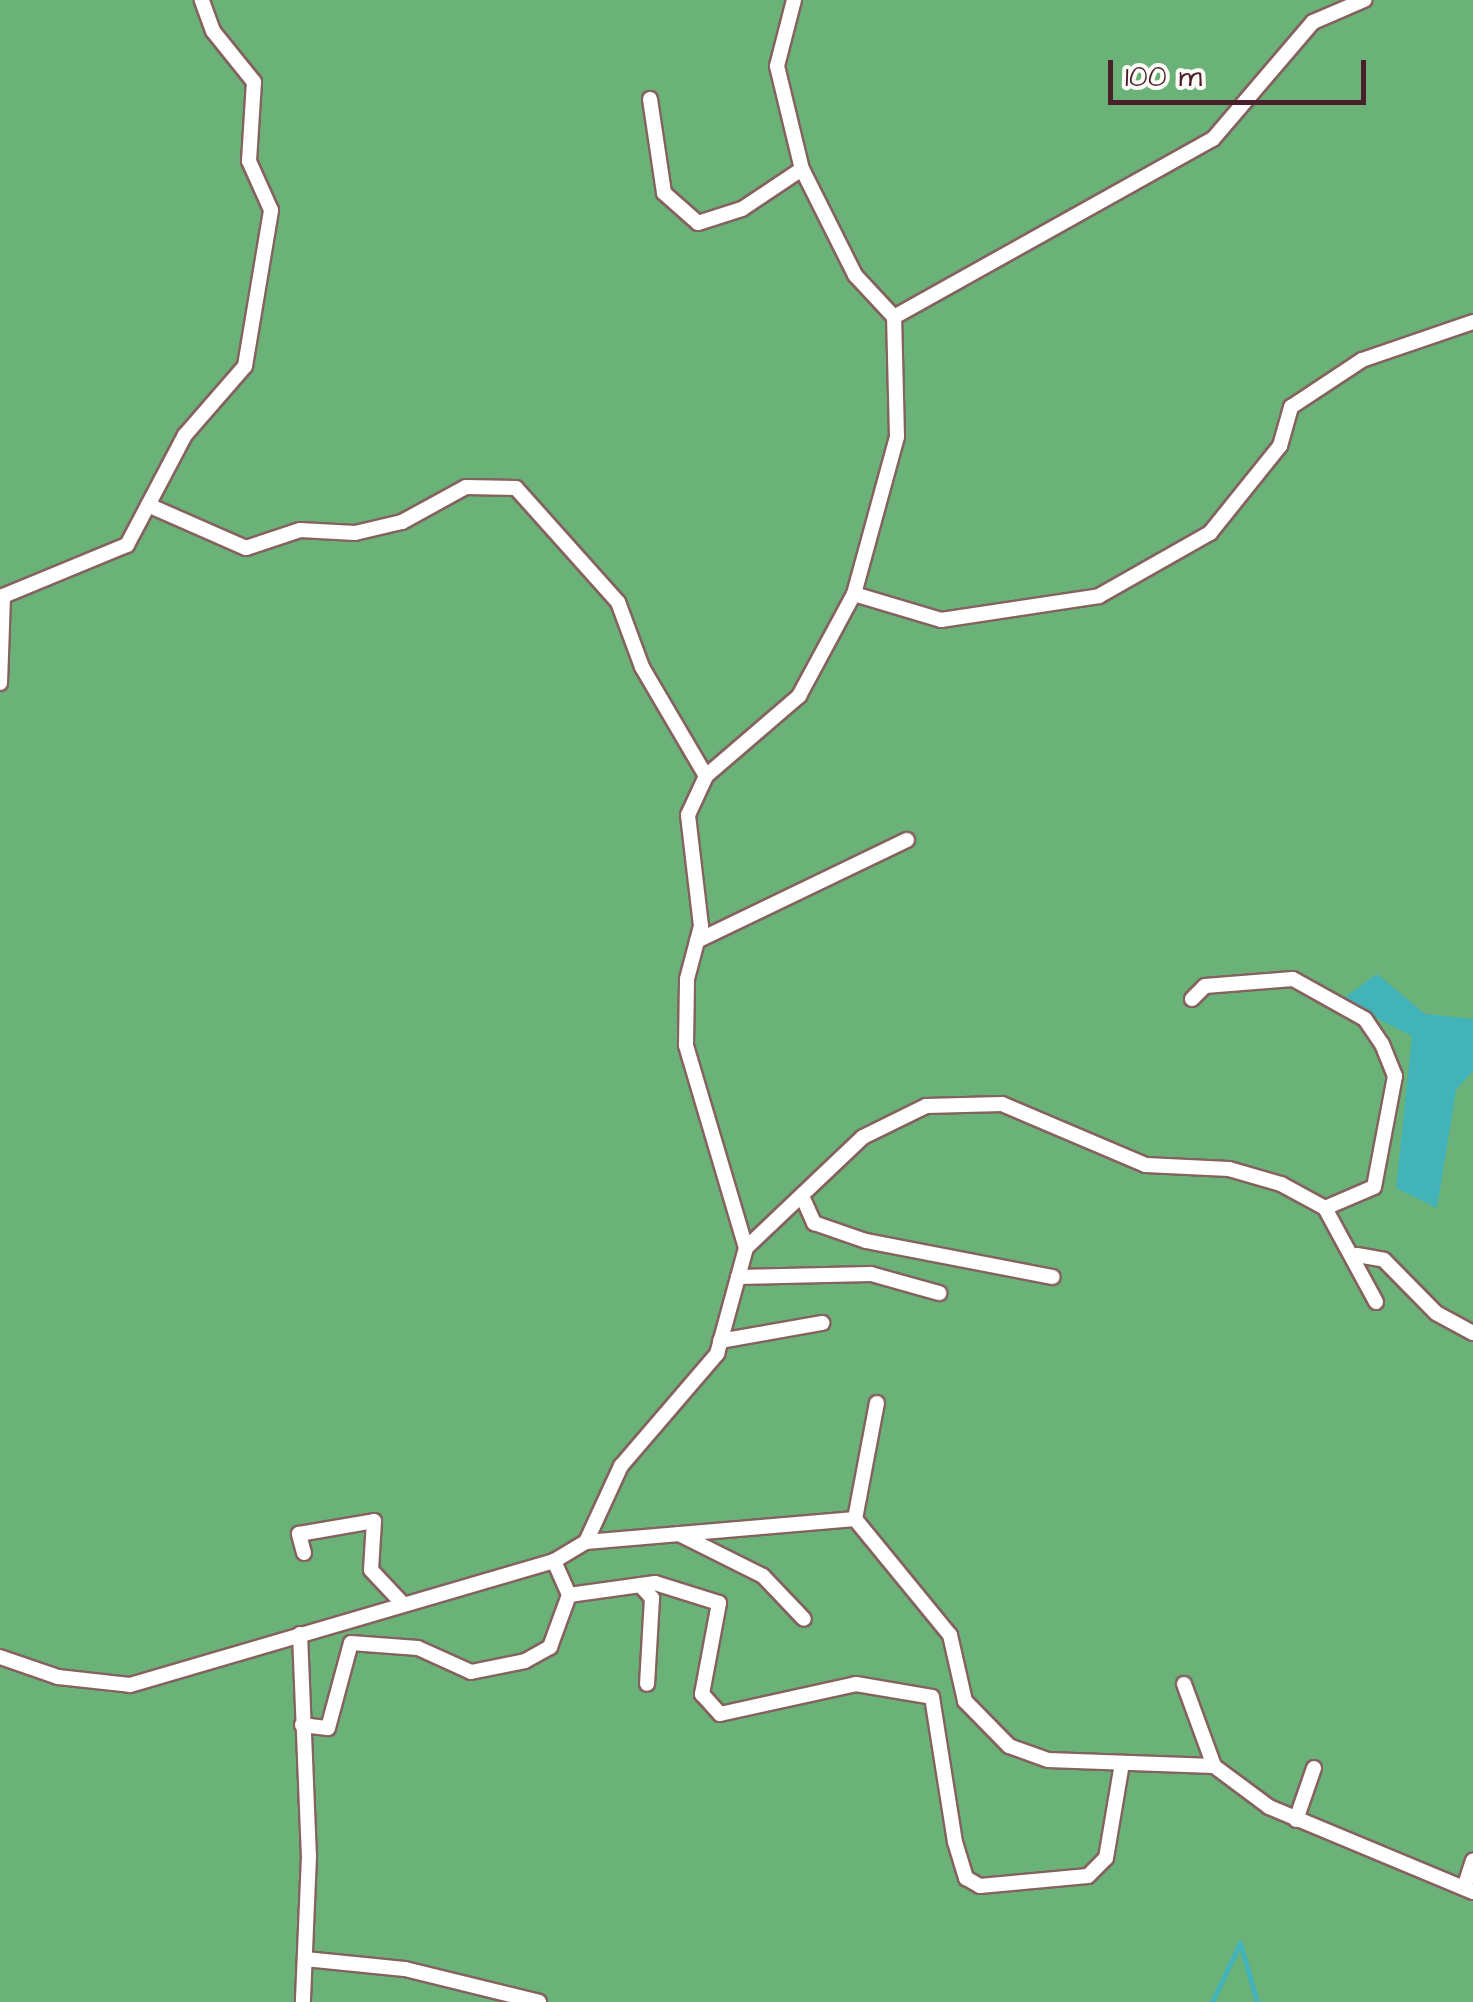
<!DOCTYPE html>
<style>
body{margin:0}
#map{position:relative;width:1473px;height:2002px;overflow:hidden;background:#f0debc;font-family:"Architects Daughter",sans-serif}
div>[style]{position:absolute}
.forest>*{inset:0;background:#6bb279}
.water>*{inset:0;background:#43b3ba}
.stream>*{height:5px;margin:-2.5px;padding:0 2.5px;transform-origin:2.5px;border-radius:2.5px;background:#43b3ba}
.roads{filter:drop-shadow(2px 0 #84625e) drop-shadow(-2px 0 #84625e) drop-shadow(0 2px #84625e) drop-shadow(0 -2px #84625e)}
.street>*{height:14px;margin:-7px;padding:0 7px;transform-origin:7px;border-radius:7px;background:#fff}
span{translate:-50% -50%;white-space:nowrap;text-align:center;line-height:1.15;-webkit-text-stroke:8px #fdfcf7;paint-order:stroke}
.scale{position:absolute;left:1108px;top:60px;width:258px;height:45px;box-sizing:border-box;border:5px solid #4a1f2b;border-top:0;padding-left:12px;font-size:30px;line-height:35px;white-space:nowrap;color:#4a1f2b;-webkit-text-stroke:8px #fdfcf7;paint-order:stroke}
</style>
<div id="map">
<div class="forest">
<div style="clip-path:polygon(0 0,1473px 0,1473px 2002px,0 2002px)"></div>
</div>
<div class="water">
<div style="clip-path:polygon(1377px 974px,1425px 1014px,1473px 1019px,1473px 1071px,1456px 1090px,1437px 1208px,1396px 1188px,1412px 1036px,1341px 1000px)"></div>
</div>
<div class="stream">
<div style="left:1212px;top:2002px;width:65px;rotate:-64.6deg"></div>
<div style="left:1240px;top:1943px;width:61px;rotate:73.9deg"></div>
</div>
<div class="roads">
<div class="street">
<div style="left:794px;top:0;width:68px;rotate:104.4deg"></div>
<div style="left:777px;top:66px;width:106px;rotate:76.4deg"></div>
<div style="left:802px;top:169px;width:119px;rotate:63.4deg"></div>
<div style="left:855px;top:275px;width:57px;rotate:47.1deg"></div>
<div style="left:650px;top:99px;width:95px;rotate:81.5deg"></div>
<div style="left:664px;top:193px;width:45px;rotate:41.4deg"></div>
<div style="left:698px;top:223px;width:46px;rotate:-17.7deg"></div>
<div style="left:742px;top:209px;width:72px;rotate:-33.7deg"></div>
<div style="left:148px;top:505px;width:107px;rotate:23.7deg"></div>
<div style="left:246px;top:548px;width:57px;rotate:-18.4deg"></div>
<div style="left:300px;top:530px;width:55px;rotate:3.1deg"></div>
<div style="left:355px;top:533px;width:48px;rotate:-13.2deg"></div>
<div style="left:402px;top:522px;width:73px;rotate:-28.7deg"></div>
<div style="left:466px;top:487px;width:50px;rotate:1.1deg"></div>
<div style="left:516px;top:488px;width:153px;rotate:48.2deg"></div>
<div style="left:618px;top:602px;width:69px;rotate:69.7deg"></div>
<div style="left:642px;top:667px;width:126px;rotate:59.6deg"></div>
<div style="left:854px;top:594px;width:91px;rotate:16.6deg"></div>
<div style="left:941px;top:620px;width:160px;rotate:-8.6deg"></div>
<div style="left:1099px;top:596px;width:128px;rotate:-29.6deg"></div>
<div style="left:1210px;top:533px;width:112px;rotate:-51.2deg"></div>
<div style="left:1280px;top:446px;width:41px;rotate:-74.2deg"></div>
<div style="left:1291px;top:407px;width:85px;rotate:-33.5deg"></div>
<div style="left:1362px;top:360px;width:117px;rotate:-18.9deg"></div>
<div style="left:0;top:683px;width:87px;rotate:-88deg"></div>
<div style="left:3px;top:596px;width:134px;rotate:-22.4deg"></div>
<div style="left:127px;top:545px;width:124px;rotate:-62.2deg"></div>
<div style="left:185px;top:435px;width:91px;rotate:-49deg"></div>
<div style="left:245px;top:366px;width:158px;rotate:-80.5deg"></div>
<div style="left:271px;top:210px;width:54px;rotate:-114.2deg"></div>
<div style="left:249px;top:161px;width:79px;rotate:-86.4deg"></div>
<div style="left:254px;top:82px;width:65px;rotate:-128.8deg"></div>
<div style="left:213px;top:31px;width:33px;rotate:-110deg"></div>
<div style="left:697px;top:941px;width:233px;rotate:-25.7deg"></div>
<div style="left:1192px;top:999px;width:18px;rotate:-45deg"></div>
<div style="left:1205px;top:986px;width:88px;rotate:-4.5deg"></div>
<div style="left:1293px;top:979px;width:82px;rotate:29.1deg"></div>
<div style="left:1365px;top:1019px;width:30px;rotate:56deg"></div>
<div style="left:1382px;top:1044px;width:35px;rotate:68deg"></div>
<div style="left:1395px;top:1076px;width:113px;rotate:100.7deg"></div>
<div style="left:1374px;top:1187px;width:53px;rotate:156.8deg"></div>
<div style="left:802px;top:1196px;width:30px;rotate:66deg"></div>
<div style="left:814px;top:1223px;width:55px;rotate:19.1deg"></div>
<div style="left:866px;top:1241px;width:190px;rotate:10.9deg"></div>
<div style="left:746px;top:1248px;width:161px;rotate:-43.5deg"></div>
<div style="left:863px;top:1137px;width:70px;rotate:-26.2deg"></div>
<div style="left:926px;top:1106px;width:76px;rotate:-1.5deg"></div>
<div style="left:1002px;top:1104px;width:156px;rotate:23deg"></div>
<div style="left:1146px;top:1165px;width:83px;rotate:2.8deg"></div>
<div style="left:1229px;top:1169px;width:54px;rotate:16.1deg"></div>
<div style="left:1281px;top:1184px;width:50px;rotate:28.6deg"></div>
<div style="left:1325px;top:1208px;width:107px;rotate:61.5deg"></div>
<div style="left:1357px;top:1255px;width:27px;rotate:10deg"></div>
<div style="left:1384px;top:1260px;width:74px;rotate:45.5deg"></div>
<div style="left:1436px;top:1313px;width:42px;rotate:28.4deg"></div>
<div style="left:738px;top:1277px;width:133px;rotate:-1.3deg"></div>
<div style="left:871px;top:1274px;width:71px;rotate:15.6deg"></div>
<div style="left:720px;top:1341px;width:104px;rotate:-10deg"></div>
<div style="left:855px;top:1519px;width:118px;rotate:-79.3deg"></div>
<div style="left:679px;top:1534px;width:94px;rotate:26.6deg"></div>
<div style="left:763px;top:1576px;width:59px;rotate:46.4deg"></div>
<div style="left:586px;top:1542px;width:270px;rotate:-4.9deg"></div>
<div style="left:855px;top:1519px;width:150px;rotate:50.7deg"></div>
<div style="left:950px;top:1635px;width:68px;rotate:77.2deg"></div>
<div style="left:965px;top:1701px;width:63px;rotate:45.6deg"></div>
<div style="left:1009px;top:1746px;width:41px;rotate:19.7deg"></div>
<div style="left:1048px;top:1760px;width:166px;rotate:2.1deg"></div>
<div style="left:1214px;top:1766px;width:69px;rotate:36.7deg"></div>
<div style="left:1269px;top:1807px;width:221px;rotate:22.6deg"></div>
<div style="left:304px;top:1553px;width:20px;rotate:-105deg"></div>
<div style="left:299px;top:1534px;width:76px;rotate:-9.8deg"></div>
<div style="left:374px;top:1521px;width:49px;rotate:93.5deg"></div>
<div style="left:371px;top:1570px;width:45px;rotate:46.8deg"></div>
<div style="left:554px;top:1561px;width:37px;rotate:66deg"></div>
<div style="left:569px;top:1595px;width:87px;rotate:-7.9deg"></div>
<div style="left:655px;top:1583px;width:67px;rotate:17.4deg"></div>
<div style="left:719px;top:1603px;width:93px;rotate:100.6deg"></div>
<div style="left:702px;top:1694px;width:27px;rotate:48deg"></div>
<div style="left:720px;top:1714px;width:139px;rotate:-12.4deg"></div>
<div style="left:856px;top:1684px;width:77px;rotate:9.7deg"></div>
<div style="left:932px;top:1697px;width:147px;rotate:81deg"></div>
<div style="left:955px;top:1842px;width:38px;rotate:73deg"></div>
<div style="left:966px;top:1878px;width:16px;rotate:30deg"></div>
<div style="left:980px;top:1886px;width:108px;rotate:-5.3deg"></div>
<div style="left:1088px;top:1876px;width:25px;rotate:-45deg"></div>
<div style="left:1106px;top:1858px;width:96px;rotate:-80.4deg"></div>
<div style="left:640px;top:1585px;width:18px;rotate:47deg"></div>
<div style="left:652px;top:1598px;width:86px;rotate:93.3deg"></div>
<div style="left:300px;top:1634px;width:222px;rotate:87.7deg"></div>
<div style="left:309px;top:1856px;width:146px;rotate:92.4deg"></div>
<div style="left:0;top:1657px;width:61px;rotate:19deg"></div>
<div style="left:58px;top:1677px;width:72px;rotate:6.3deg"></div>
<div style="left:130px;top:1685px;width:442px;rotate:-16.3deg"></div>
<div style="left:554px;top:1561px;width:37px;rotate:-31deg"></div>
<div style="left:586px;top:1542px;width:84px;rotate:-65.3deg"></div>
<div style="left:621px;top:1466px;width:148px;rotate:-49.4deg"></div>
<div style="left:717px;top:1354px;width:110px;rotate:-74.7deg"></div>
<div style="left:746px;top:1248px;width:212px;rotate:-106.5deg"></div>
<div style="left:686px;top:1045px;width:66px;rotate:-89.1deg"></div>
<div style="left:687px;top:979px;width:55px;rotate:-75.2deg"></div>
<div style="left:701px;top:926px;width:112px;rotate:-96.7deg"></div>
<div style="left:688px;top:815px;width:43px;rotate:-65.2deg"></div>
<div style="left:706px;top:776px;width:123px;rotate:-40.7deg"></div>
<div style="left:799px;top:696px;width:116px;rotate:-61.7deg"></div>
<div style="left:854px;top:594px;width:163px;rotate:-74.7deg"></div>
<div style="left:897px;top:437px;width:120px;rotate:-91.4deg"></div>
<div style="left:894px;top:317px;width:365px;rotate:-29.2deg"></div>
<div style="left:1213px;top:139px;width:154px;rotate:-49.5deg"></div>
<div style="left:1313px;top:22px;width:56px;rotate:-23.3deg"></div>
<div style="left:1184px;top:1684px;width:87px;rotate:69.9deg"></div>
<div style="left:302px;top:1725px;width:26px;rotate:7deg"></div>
<div style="left:328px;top:1728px;width:88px;rotate:-74.9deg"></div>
<div style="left:351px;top:1643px;width:67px;rotate:4.3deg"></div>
<div style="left:418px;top:1648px;width:58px;rotate:24.4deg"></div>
<div style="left:471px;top:1672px;width:55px;rotate:-11.5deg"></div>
<div style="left:525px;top:1661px;width:29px;rotate:-29deg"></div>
<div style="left:550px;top:1647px;width:55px;rotate:-69.9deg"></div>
<div style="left:1296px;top:1820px;width:55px;rotate:-70.9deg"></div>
<div style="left:1464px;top:1888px;width:29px;rotate:-72deg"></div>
<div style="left:305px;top:1959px;width:100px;rotate:5.7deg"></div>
<div style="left:405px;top:1969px;width:138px;rotate:13.8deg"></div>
</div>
</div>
<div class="scale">100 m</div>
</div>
